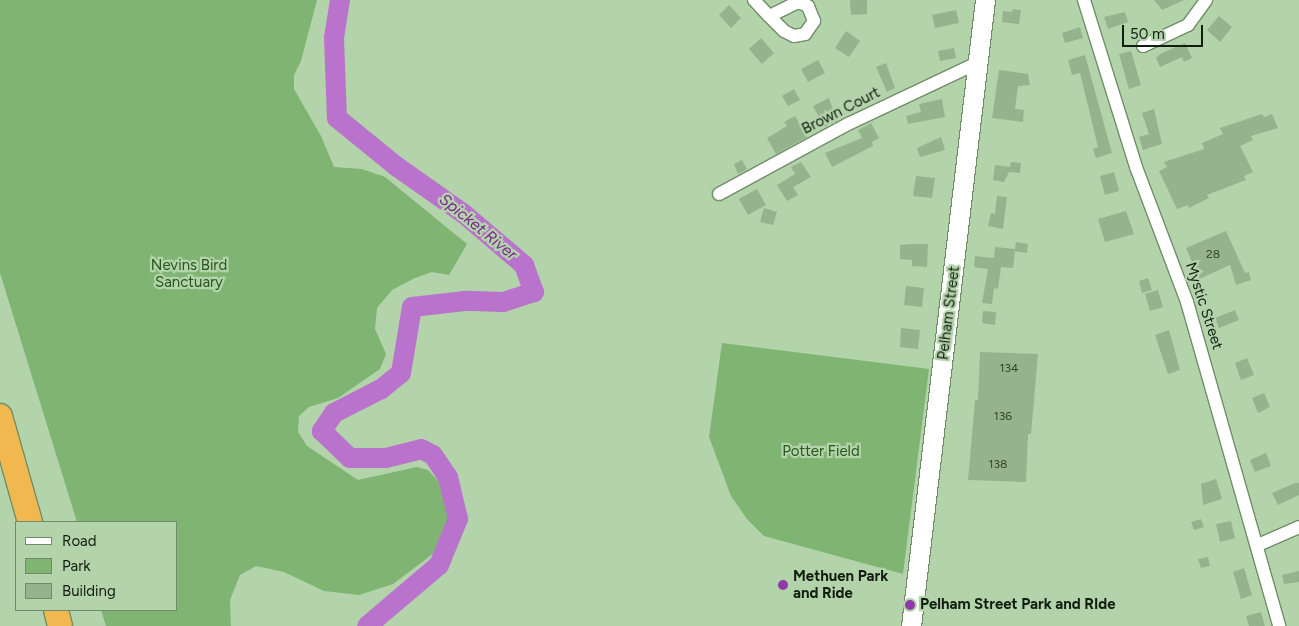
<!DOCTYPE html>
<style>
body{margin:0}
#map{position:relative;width:1299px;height:626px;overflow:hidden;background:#b3d3ab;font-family:Figtree,sans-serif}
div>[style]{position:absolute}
.green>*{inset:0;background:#80b473}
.river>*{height:20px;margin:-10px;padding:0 10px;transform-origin:10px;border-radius:10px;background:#ba73cc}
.building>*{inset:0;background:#95b48d}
.roads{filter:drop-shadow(1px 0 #708d68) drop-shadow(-1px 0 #708d68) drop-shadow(0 1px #708d68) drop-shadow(0 -1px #708d68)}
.street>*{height:12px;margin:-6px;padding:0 6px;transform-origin:6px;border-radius:6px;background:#fff}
.secondary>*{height:19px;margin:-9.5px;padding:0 9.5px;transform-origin:9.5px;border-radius:9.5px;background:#fff}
.highway>*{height:24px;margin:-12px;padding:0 12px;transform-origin:12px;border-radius:12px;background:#f2b850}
.dots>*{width:14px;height:14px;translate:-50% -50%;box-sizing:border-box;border:2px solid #b3d3ab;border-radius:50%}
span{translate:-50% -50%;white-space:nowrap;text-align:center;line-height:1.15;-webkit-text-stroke:4.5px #b3d3ab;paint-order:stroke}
.number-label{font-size:12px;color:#32432e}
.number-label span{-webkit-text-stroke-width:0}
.street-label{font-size:15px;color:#111d0e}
.park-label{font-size:15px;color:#275719}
.poi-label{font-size:15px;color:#111d0e;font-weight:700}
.left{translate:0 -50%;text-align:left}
.water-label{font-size:16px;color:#7c2590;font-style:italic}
.legend{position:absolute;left:15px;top:521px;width:162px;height:90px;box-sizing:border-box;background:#b3d3ab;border:1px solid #728a6c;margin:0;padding:6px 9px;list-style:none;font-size:15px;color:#111d0e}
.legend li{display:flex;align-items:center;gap:10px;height:25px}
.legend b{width:25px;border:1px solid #728a6c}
.scale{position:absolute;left:1122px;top:25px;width:81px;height:22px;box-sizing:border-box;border:2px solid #111d0e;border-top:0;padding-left:6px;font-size:15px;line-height:18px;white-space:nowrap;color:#111d0e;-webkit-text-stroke:4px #b3d3ab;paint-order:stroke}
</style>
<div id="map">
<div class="green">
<div style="clip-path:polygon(0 0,317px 0,301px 61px,294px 75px,294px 89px,321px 136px,334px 167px,362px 169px,385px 177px,467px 244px,449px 275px,432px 272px,415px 278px,392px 290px,377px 308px,375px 329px,386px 354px,380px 369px,338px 398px,309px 407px,299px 416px,298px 432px,307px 446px,358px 480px,417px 467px,428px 470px,442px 485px,449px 508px,447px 530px,438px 550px,393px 584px,359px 595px,324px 591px,284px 572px,256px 566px,240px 575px,230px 600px,231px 626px,106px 626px,101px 610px,176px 610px,176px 522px,77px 522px,0 273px)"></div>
<div style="clip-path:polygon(722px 343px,929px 369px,903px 574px,764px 536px,747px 519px,731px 496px,709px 437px)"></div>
</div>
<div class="river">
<div style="left:340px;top:0;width:38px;rotate:99deg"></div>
<div style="left:334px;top:38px;width:80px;rotate:87.9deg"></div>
<div style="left:337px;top:118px;width:76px;rotate:39.1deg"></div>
<div style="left:396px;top:166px;width:83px;rotate:35.2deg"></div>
<div style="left:464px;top:214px;width:79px;rotate:40.4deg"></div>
<div style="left:524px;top:265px;width:29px;rotate:70deg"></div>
<div style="left:534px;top:292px;width:33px;rotate:162deg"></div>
<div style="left:503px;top:302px;width:38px;rotate:-178deg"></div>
<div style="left:465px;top:301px;width:53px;rotate:173.5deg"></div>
<div style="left:412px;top:307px;width:67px;rotate:99.5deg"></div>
<div style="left:401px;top:373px;width:26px;rotate:141deg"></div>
<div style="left:381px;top:389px;width:53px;rotate:152.9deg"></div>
<div style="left:334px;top:413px;width:22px;rotate:124deg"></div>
<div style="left:322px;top:431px;width:39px;rotate:44deg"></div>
<div style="left:350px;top:458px;width:36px"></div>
<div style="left:386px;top:458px;width:36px;rotate:-14deg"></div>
<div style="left:421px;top:449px;width:13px;rotate:27deg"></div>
<div style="left:433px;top:455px;width:27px;rotate:56deg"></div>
<div style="left:448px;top:477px;width:43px;rotate:76.6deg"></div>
<div style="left:458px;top:519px;width:50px;rotate:112.4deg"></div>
<div style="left:439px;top:565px;width:94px;rotate:139.7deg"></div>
</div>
<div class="building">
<div style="clip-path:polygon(850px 0,867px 0,867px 14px,851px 15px)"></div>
<div style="clip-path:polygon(1154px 0,1184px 0,1162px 10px)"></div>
<div style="clip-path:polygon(729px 5px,741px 18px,731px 28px,719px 15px)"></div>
<div style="clip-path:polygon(1013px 9px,1021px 10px,1019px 24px,1002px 22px,1003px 11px,1012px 12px)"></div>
<div style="clip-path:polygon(956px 10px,959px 23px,935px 28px,932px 15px)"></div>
<div style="clip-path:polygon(1125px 12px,1128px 22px,1108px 29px,1104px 17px)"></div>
<div style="clip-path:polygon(1219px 16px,1232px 27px,1220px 42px,1207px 30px)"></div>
<div style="clip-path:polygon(1080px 27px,1083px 38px,1065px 43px,1062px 33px)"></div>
<div style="clip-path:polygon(846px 31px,860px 41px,849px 57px,835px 48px)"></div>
<div style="clip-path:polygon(761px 38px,774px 53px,762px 64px,749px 49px)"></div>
<div style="clip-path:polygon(1185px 43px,1192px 58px,1184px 62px,1182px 57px,1160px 67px,1156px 58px,1160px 54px)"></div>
<div style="clip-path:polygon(954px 48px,956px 58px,940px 61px,938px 51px)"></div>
<div style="clip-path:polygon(1131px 51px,1141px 85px,1129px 89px,1119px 54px)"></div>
<div style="clip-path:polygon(1085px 55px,1112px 153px,1096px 158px,1093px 149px,1098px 147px,1080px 73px,1072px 75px,1068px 60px)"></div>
<div style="clip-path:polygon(818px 60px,825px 73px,808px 82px,801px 69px)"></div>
<div style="clip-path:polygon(886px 63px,895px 88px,887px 92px,876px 67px)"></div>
<div style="clip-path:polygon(999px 70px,1028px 74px,1030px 85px,1018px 86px,1015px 109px,1024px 110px,1023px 122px,992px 118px)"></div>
<div style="clip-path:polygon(794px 89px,800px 100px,788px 106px,782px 96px)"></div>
<div style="clip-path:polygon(829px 98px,837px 121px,824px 127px,813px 106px)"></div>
<div style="clip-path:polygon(942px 99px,945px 117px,908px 124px,906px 116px,921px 112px,919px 104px)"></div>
<div style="clip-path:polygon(1154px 109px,1162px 144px,1143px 150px,1139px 137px,1149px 134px,1142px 113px)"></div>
<div style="clip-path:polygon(1262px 114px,1264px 117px,1272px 114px,1278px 128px,1251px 136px,1253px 140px,1240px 146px,1253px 172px,1244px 176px,1246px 180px,1207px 195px,1209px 198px,1189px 208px,1188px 205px,1177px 209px,1159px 171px,1167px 167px,1164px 162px,1204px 149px,1202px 143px,1223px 134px,1220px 128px)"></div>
<div style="clip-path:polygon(795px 116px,807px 137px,776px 154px,767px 138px,787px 126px,784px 122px)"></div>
<div style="clip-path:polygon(871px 123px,879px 138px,872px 142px,873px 146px,832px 167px,825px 153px,862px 138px,858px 130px)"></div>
<div style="clip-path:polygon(941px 137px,945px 150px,920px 157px,917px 148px)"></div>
<div style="clip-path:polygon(742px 160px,747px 169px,738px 174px,734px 164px)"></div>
<div style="clip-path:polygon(801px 162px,811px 177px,793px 187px,798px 195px,787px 201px,777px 185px,795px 174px,791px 167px)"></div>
<div style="clip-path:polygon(1011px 162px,1021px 163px,1020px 173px,1009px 172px,1004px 182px,993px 180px,995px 165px,1010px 167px)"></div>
<div style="clip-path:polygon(1114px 172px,1119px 191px,1105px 195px,1100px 176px)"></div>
<div style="clip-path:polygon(916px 176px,935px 178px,932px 198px,913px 196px)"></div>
<div style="clip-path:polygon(757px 189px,766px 205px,748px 215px,739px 199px)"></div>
<div style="clip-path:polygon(997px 196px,1007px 197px,1003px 229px,988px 226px,991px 213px,995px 214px)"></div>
<div style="clip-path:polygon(764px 208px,777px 212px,773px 225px,760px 222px)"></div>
<div style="clip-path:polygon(1126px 211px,1134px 234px,1105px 242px,1098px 219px)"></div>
<div style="clip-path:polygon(1226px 231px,1245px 273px,1249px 272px,1251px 280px,1236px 285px,1230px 265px,1199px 279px,1186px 248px)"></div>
<div style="clip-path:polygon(1016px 242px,1028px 244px,1027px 253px,1015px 251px,1013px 268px,1001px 267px,998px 289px,994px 288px,992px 304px,982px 303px,988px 269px,974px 267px,975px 256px,994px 258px,995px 247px,1015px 249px)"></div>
<div style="clip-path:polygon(913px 244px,928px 244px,927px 267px,912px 266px,912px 260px,900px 259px,900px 245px)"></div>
<div style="clip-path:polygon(1148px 278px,1152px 290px,1142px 293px,1139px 281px)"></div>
<div style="clip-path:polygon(906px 286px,924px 288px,922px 307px,904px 305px)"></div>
<div style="clip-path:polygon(1158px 290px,1163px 307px,1150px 311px,1145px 294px)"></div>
<div style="clip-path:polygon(1235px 310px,1239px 320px,1219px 328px,1215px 318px)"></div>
<div style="clip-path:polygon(983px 311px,996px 312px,995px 325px,982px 323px)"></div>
<div style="clip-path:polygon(901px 328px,920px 330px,918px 349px,900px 347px)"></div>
<div style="clip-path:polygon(1169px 330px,1180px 370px,1168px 374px,1155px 335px)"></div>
<div style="clip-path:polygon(980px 352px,1038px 354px,1031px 434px,1028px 434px,1026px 482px,968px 480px,975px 400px,978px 400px)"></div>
<div style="clip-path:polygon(1247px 358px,1254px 375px,1241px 380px,1235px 363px)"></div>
<div style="clip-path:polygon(1264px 393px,1270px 407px,1258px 413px,1252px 398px)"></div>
<div style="clip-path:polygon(1266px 453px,1271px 466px,1255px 472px,1250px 460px)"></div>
<div style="clip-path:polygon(1216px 479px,1222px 499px,1203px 505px,1201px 484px)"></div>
<div style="clip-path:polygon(1295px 483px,1299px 483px,1299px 495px,1278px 505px,1272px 493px)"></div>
<div style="clip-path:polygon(1201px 519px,1204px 527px,1194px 530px,1191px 522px)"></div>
<div style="clip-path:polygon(1231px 521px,1235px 538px,1220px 542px,1216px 524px)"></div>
<div style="clip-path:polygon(1208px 557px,1210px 566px,1201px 568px,1198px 559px)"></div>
<div style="clip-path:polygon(1244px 568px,1252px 595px,1241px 599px,1233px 572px)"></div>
<div style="clip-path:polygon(1299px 571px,1299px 582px,1284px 584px,1282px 575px)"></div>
<div style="clip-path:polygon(1261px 612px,1265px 626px,1249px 626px,1246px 616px)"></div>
</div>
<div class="roads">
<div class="street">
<div style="left:754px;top:0;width:22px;rotate:47deg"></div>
<div style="left:769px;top:16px;width:21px;rotate:45deg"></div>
<div style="left:784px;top:31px;width:11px;rotate:27deg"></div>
<div style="left:794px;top:36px;width:11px;rotate:-10deg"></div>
<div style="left:805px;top:34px;width:16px;rotate:-55deg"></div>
<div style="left:814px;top:21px;width:16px;rotate:-112deg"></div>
<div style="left:808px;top:6px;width:11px;rotate:-158deg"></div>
<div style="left:798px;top:2px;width:32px;rotate:154deg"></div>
<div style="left:1084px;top:0;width:175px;rotate:72.7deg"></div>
<div style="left:1136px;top:167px;width:144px;rotate:69.3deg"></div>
<div style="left:1187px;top:302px;width:337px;rotate:74.1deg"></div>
<div style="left:1143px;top:46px;width:50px;rotate:-25deg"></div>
<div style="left:1188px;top:25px;width:31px;rotate:-54deg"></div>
<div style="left:719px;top:194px;width:147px;rotate:-28.5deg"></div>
<div style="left:848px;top:124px;width:145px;rotate:-25.3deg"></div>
<div style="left:1258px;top:545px;width:45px;rotate:-23.7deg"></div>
</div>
<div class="secondary">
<div style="left:911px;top:626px;width:630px;rotate:-83.26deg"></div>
</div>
<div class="highway">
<div style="left:0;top:416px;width:110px;rotate:74.2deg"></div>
<div style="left:56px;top:610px;width:16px;rotate:76deg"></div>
</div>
</div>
<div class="dots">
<div style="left:783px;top:585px;background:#9139a6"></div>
<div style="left:910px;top:605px;background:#9139a6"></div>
</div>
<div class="number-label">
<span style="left:1213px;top:255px">28</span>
<span style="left:1009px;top:369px">134</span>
<span style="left:1003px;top:417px">136</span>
<span style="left:998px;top:465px">138</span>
</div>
<div class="street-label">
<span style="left:841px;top:111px;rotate:-27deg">Brown Court</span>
<span style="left:1204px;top:306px;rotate:72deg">Mystic Street</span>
<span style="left:949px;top:313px;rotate:-83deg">Pelham Street</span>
</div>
<div class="park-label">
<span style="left:189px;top:274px">Nevins Bird<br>Sanctuary</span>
<span style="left:821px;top:452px">Potter Field</span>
</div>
<div class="poi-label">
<span class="left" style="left:793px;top:585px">Methuen Park<br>and Ride</span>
<span class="left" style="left:920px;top:605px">Pelham Street Park and RIde</span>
</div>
<div class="water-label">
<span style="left:478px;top:227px;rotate:39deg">Spicket River</span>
</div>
<ul class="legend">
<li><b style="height:6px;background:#fff"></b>Road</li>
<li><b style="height:14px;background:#80b473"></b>Park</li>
<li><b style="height:14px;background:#95b48d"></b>Building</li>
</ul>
<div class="scale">50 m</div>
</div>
